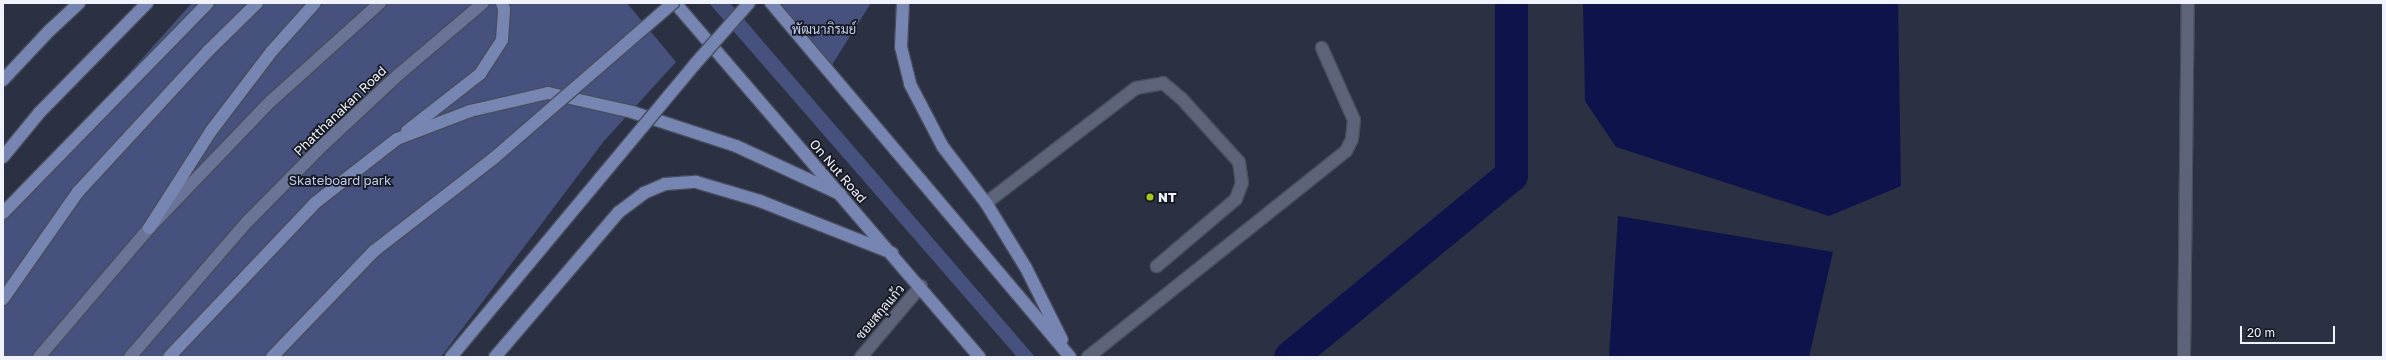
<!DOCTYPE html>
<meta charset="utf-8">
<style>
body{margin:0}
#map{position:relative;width:2386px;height:360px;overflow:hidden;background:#2b3143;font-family:"Golos Text",Sarabun,sans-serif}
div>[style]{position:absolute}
.green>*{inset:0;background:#46527d}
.water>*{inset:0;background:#0e144b}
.canal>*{height:33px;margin:-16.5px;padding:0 16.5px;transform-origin:16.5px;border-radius:16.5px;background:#0e144b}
.roads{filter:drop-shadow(1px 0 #484d5c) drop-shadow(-1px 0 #484d5c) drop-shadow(0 1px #484d5c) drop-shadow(0 -1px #484d5c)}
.minor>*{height:12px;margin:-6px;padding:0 6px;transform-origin:6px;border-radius:6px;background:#5d6479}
.secondary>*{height:12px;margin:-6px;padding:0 6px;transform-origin:6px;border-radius:6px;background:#6a7496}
.primary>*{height:12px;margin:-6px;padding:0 6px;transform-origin:6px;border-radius:6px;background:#7785b2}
.bridges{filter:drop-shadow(1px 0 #484d5c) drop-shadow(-1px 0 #484d5c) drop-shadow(0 1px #484d5c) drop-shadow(0 -1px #484d5c)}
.primary-bridge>*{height:12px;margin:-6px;padding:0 6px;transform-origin:6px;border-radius:6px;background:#7785b2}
.dots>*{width:11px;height:11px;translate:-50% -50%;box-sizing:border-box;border:2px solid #161921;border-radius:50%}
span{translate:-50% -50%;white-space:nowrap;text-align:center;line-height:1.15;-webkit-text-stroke:3.5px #161921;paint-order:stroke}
.park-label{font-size:13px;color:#c0ccf0}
.street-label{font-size:13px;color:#f0f3fd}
.poi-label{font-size:13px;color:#f0f3fd;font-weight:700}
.left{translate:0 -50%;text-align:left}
.frame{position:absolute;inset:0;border:4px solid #f0f3fd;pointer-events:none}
.scale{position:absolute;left:2240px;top:326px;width:95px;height:18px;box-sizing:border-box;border:2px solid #f0f3fd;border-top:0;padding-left:5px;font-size:12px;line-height:14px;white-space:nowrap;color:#f0f3fd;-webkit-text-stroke:3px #161921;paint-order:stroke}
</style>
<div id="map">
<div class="green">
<div style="clip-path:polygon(192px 3px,627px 3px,676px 62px,604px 141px,441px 357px,3px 357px,3px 213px)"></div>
<div style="clip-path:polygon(709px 3px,730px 3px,1035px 357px,1017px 357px)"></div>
<div style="clip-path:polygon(768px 3px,871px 3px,828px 71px)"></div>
</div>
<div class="water">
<div style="clip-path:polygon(1583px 3px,1898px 3px,1901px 186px,1829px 216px,1616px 147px,1585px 101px)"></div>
<div style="clip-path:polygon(1618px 216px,1833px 252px,1809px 357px,1609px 357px)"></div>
</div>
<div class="canal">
<div style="left:1290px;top:357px;width:286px;rotate:-39.5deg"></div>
<div style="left:1511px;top:175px;width:172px;rotate:-90deg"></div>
</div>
<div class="roads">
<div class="minor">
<div style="left:986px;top:203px;width:189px;rotate:-37.5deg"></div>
<div style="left:1136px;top:88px;width:27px;rotate:-10deg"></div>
<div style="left:1163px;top:83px;width:23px;rotate:40deg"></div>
<div style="left:1181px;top:98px;width:86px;rotate:47.8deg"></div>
<div style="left:1239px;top:162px;width:21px;rotate:82deg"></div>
<div style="left:1242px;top:183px;width:17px;rotate:111deg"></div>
<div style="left:1236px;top:199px;width:104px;rotate:139.7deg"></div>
<div style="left:861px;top:357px;width:93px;rotate:-49.8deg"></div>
<div style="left:1088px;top:357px;width:330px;rotate:-38.6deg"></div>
<div style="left:1346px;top:151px;width:13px;rotate:-63deg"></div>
<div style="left:1352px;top:139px;width:19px;rotate:-84deg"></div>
<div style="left:1354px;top:120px;width:79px;rotate:-114deg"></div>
<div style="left:2184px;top:357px;width:354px;rotate:-89.4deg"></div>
</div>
<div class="secondary">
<div style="left:39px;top:357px;width:170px;rotate:-49.5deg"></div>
<div style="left:149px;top:228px;width:176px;rotate:-46.2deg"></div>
<div style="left:271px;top:101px;width:147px;rotate:-42deg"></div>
<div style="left:130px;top:357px;width:180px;rotate:-49.1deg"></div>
<div style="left:248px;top:221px;width:108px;rotate:-45.4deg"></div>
<div style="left:324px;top:144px;width:101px;rotate:-43deg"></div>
<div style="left:398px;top:75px;width:111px;rotate:-40.3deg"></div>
</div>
<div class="primary">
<div style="left:675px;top:3px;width:467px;rotate:49.3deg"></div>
<div style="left:771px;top:3px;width:463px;rotate:49.8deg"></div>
<div style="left:903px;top:3px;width:44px;rotate:92.6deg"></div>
<div style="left:901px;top:47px;width:38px;rotate:76deg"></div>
<div style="left:910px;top:84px;width:71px;rotate:62.4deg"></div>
<div style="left:943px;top:147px;width:71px;rotate:52.5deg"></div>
<div style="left:986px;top:203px;width:76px;rotate:58.4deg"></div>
<div style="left:1026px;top:268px;width:80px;rotate:63.4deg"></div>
<div style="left:3px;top:80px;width:67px;rotate:-46.8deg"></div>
<div style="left:49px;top:31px;width:41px;rotate:-43deg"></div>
<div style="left:407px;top:131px;width:93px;rotate:-38deg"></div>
<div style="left:480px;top:74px;width:40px;rotate:-57.1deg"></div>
<div style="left:502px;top:40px;width:31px;rotate:-86deg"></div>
<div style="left:504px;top:9px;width:6px;rotate:-108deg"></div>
<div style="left:3px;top:157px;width:58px;rotate:-50.6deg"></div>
<div style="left:40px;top:112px;width:153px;rotate:-45.5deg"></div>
<div style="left:3px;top:213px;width:293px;rotate:-45.7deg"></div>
<div style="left:149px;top:228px;width:115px;rotate:-57.4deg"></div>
<div style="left:211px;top:131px;width:101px;rotate:-52.7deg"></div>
<div style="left:272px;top:51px;width:64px;rotate:-48.1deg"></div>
<div style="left:3px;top:299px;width:131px;rotate:-55deg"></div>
<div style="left:78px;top:192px;width:192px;rotate:-47.3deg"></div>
<div style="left:208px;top:51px;width:69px;rotate:-44.4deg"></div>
<div style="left:169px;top:357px;width:212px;rotate:-46.5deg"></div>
<div style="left:315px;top:203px;width:104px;rotate:-38deg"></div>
<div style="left:397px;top:139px;width:78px;rotate:-21deg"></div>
<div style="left:470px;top:111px;width:80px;rotate:-13deg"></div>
<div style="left:548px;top:93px;width:86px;rotate:12.7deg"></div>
<div style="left:632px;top:112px;width:109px;rotate:18.1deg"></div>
<div style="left:736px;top:146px;width:115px;rotate:24.8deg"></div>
<div style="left:495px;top:357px;width:191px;rotate:-49.5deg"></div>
<div style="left:619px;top:212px;width:31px;rotate:-37deg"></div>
<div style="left:644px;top:193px;width:23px;rotate:-23deg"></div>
<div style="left:665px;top:184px;width:31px;rotate:-4deg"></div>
<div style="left:696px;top:182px;width:67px;rotate:16.5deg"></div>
<div style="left:760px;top:201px;width:142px;rotate:21.5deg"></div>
</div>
</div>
<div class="bridges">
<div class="primary-bridge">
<div style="left:272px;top:357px;width:147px;rotate:-46.1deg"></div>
<div style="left:374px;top:251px;width:152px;rotate:-37.8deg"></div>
<div style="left:494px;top:158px;width:237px;rotate:-40.9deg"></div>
<div style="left:451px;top:357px;width:381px;rotate:-50.2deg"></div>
<div style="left:695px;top:64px;width:81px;rotate:-48.5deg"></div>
</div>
</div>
<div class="dots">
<div style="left:1150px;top:197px;background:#a7c71e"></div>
</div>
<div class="park-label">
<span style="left:824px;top:29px">พัฒนาภิรมย์</span>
<span style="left:340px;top:180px">Skateboard park</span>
</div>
<div class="street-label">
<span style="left:340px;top:111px;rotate:-44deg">Phatthanakan Road</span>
<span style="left:838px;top:171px;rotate:49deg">On Nut Road</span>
<span style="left:880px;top:312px;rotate:-50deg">ซอยสกุลแก้ว</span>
</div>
<div class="poi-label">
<span class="left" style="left:1158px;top:197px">NT</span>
</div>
<div class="frame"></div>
<div class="scale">20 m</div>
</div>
